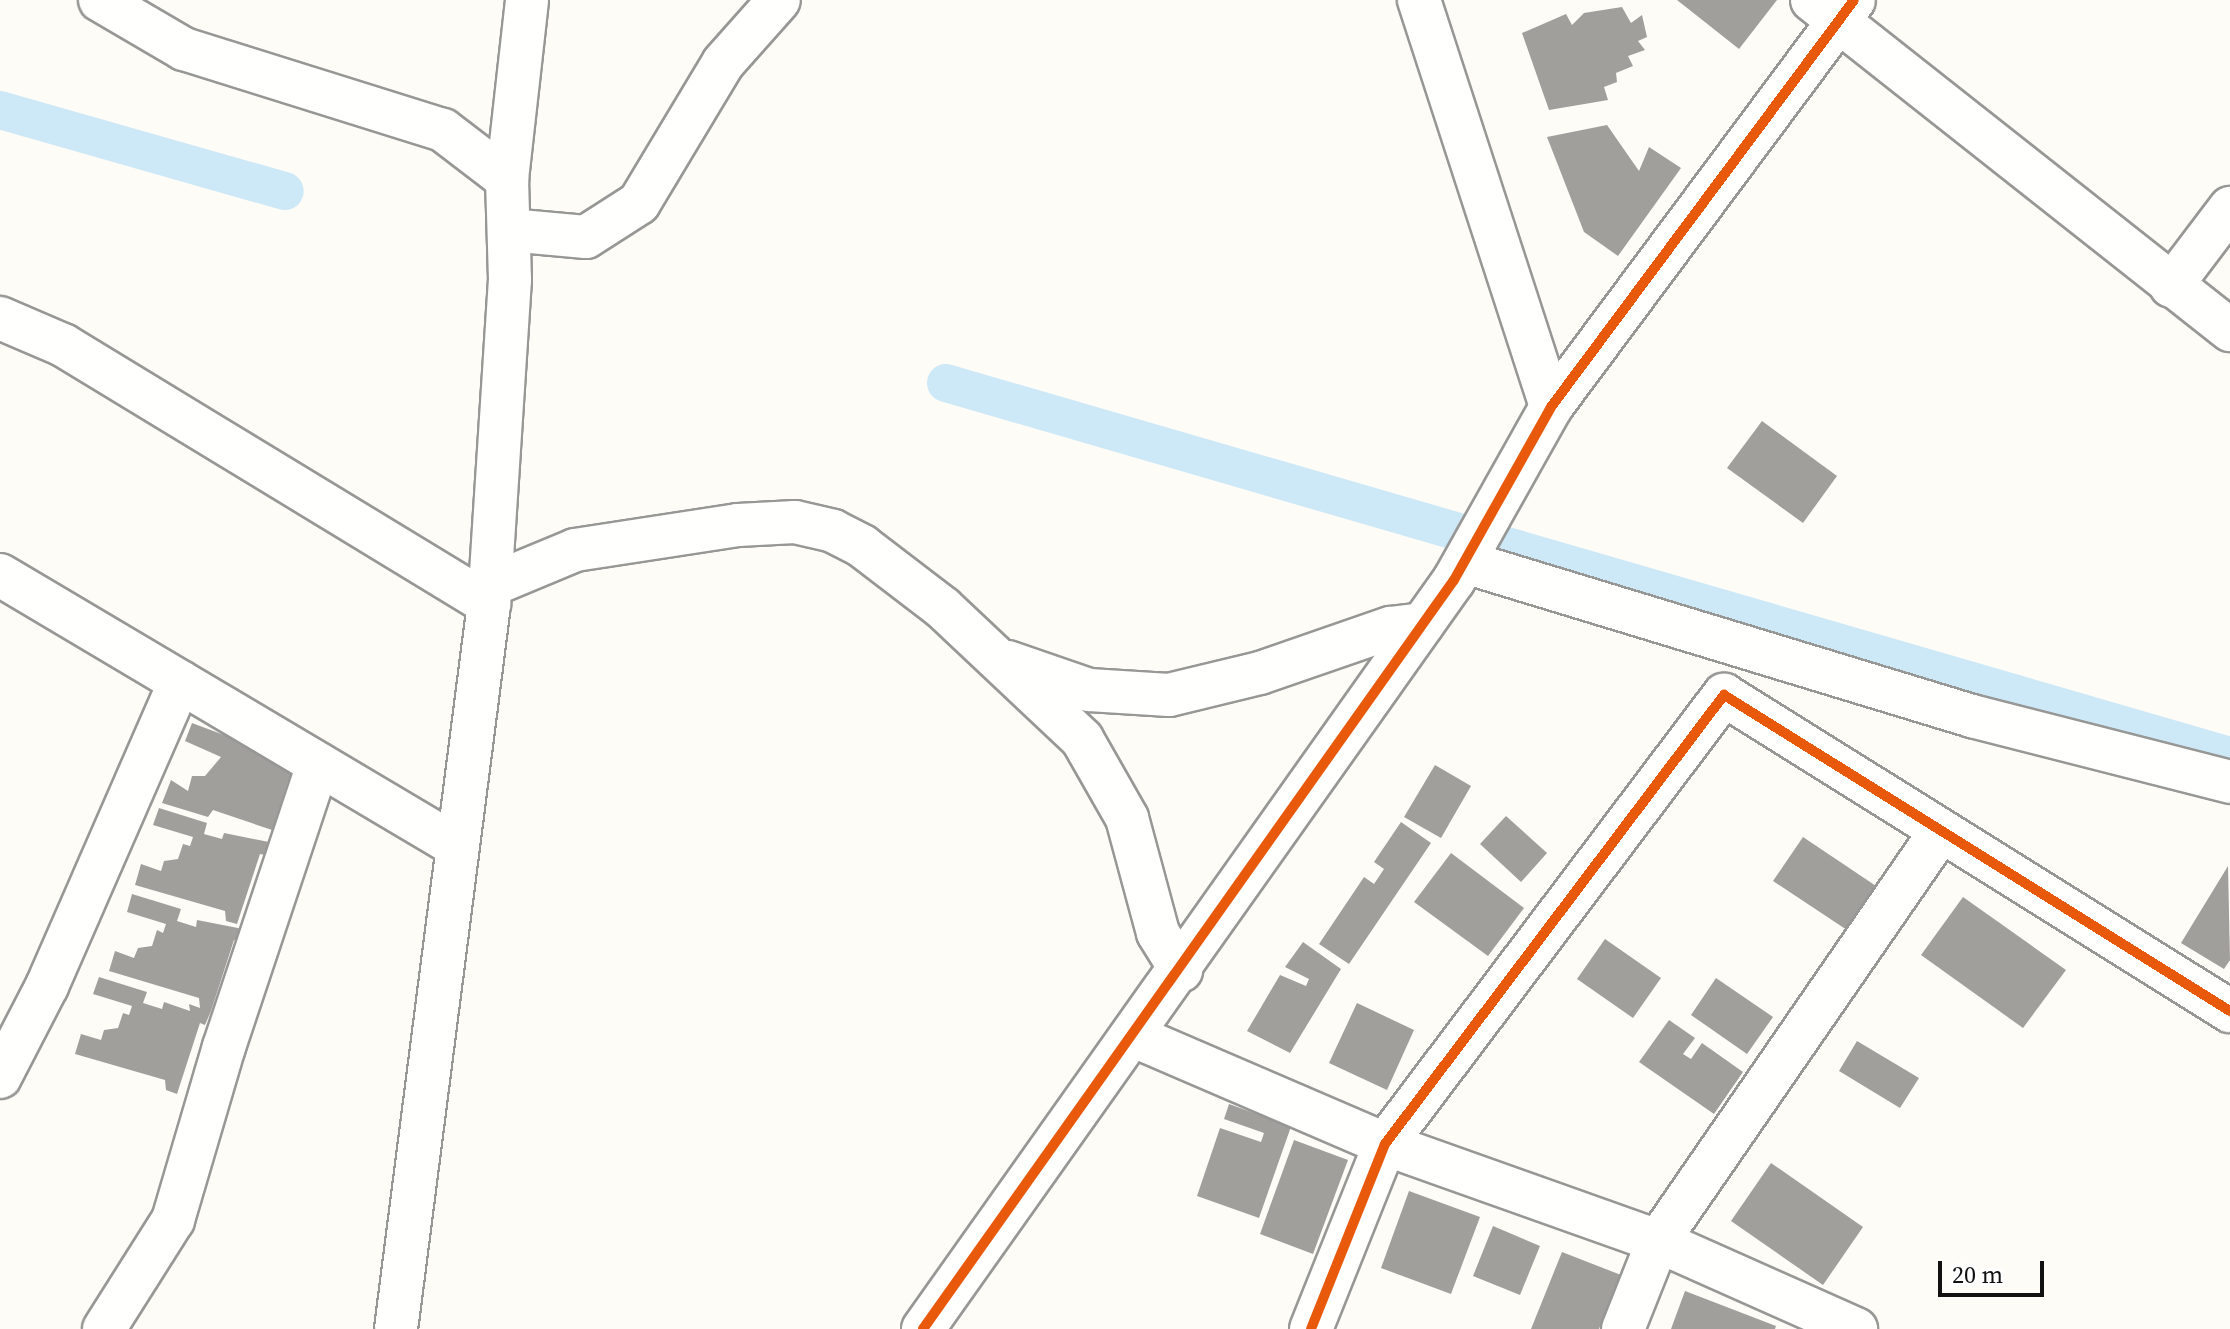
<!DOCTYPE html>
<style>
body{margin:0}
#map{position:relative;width:2230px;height:1329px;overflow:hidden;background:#fdfcf7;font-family:"Source Serif 4",serif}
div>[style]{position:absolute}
.canal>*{height:38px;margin:-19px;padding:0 19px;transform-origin:19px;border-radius:19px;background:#cde8f7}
.building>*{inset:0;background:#a19f9c}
.roads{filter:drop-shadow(2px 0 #979795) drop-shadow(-2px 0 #979795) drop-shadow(0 2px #979795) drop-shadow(0 -2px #979795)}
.minor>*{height:42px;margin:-21px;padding:0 21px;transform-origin:21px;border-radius:21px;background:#fffffe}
.cycleway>*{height:10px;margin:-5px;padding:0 5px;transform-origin:5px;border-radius:5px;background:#e8590c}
span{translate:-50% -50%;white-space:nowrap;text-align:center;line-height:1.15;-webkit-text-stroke:8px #fff;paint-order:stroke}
.scale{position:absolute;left:1938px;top:1261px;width:106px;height:36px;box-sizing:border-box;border:4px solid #111;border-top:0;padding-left:10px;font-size:24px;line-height:28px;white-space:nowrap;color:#111;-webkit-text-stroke:6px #fff;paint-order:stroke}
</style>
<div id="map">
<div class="canal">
<div style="left:0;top:110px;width:296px;rotate:15.9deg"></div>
<div style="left:946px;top:383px;width:1337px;rotate:16.2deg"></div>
</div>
<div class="building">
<div style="clip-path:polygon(1677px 0,1777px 0,1739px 49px)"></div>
<div style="clip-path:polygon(1622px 7px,1631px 23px,1642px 15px,1647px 37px,1638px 41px,1645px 50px,1628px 56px,1633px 66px,1616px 73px,1617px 82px,1604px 87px,1608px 100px,1549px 110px,1522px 33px,1566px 14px,1572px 25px,1584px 13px)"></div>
<div style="clip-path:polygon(1607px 125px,1639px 171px,1649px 147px,1681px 168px,1618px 256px,1584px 232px,1547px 137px)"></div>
<div style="clip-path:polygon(1762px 421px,1837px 476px,1803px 523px,1727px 468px)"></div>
<div style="clip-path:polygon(192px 723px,280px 756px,299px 775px,288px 781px,272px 830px,213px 810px,208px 817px,162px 803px,171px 780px,188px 791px,192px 776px,205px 776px,221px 757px,185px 741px)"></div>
<div style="clip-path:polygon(1435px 765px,1471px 786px,1441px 838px,1404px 817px)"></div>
<div style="clip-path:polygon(159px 808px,207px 823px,204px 834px,222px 839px,224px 833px,269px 842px,265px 855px,260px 854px,237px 924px,226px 921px,225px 911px,135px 885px,141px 864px,161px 871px,164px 861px,178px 859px,183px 844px,190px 846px,193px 837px,153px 825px)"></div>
<div style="clip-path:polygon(1506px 816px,1547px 853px,1521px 882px,1480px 844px)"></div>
<div style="clip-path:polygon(1401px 822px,1431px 843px,1349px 964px,1319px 944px,1364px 877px,1374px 884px,1384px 869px,1374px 862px)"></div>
<div style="clip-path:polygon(1803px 837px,1882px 890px,1853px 934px,1773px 881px)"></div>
<div style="clip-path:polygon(1451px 853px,1524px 908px,1488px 956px,1414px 902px)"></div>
<div style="clip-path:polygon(2228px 866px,2230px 960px,2224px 969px,2181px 943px)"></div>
<div style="clip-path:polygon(132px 894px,181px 909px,177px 921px,196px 927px,197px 920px,243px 929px,238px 942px,234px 940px,211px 1011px,205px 1025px,200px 1023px,177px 1094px,166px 1090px,165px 1080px,75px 1054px,81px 1034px,101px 1040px,104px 1030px,118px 1028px,123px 1013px,129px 1015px,132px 1006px,93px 994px,99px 977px,147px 992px,143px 1003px,162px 1009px,164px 1002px,190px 1011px,189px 1004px,200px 1008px,199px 998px,109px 971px,115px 951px,134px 958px,138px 948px,152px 946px,157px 930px,163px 933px,166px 924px,127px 912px)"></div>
<div style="clip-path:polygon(1963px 897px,2066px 970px,2023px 1028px,1921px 955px)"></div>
<div style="clip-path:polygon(1605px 939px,1661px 978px,1633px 1018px,1577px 979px)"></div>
<div style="clip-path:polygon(1303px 942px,1341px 969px,1290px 1053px,1247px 1031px,1280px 975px,1306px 986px,1309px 979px,1285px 967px)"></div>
<div style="clip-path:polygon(1716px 978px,1773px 1017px,1747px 1054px,1691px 1015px)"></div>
<div style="clip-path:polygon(1357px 1003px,1414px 1030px,1387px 1090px,1329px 1063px)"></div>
<div style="clip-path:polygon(1669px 1020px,1695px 1038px,1683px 1054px,1691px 1059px,1702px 1043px,1743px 1072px,1714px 1114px,1639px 1062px)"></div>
<div style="clip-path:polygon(1857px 1041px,1919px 1078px,1900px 1108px,1839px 1071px)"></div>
<div style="clip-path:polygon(1229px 1104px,1271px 1119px,1273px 1111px,1294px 1118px,1259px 1218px,1197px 1196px,1220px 1128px,1261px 1142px,1264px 1133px,1224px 1119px)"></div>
<div style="clip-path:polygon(1294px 1140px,1348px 1160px,1313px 1254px,1260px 1234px)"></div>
<div style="clip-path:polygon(1771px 1163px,1863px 1227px,1823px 1285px,1731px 1221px)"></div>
<div style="clip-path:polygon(1409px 1191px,1480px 1217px,1451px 1294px,1381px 1268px)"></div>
<div style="clip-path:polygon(1493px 1226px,1540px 1246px,1520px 1295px,1473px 1276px)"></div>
<div style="clip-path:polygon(1562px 1252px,1621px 1275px,1599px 1329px,1531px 1329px)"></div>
<div style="clip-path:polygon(1685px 1291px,1776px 1326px,1775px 1329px,1671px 1329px)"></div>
</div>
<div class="roads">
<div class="minor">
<div style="left:100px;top:0;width:97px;rotate:30.3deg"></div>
<div style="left:184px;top:49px;width:271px;rotate:17.4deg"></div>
<div style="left:443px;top:130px;width:81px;rotate:37.4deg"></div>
<div style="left:1419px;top:0;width:428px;rotate:72deg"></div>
<div style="left:1812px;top:0;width:533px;rotate:38.29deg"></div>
<div style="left:509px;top:230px;width:77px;rotate:5.2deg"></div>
<div style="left:586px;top:237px;width:63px;rotate:-32.7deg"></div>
<div style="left:639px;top:203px;width:163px;rotate:-59deg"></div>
<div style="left:723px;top:63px;width:84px;rotate:-48.4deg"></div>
<div style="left:2171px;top:286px;width:98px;rotate:-52.9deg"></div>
<div style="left:0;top:318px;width:69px;rotate:23.2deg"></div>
<div style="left:63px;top:345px;width:499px;rotate:31.3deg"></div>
<div style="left:1465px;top:562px;width:530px;rotate:16.9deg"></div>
<div style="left:1972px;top:716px;width:266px;rotate:14.3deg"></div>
<div style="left:0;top:575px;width:529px;rotate:30.69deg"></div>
<div style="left:491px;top:585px;width:91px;rotate:-22.6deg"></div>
<div style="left:575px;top:550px;width:165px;rotate:-8.7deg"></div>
<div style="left:738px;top:525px;width:57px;rotate:-3deg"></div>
<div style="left:795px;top:522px;width:39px;rotate:13deg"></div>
<div style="left:833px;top:531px;width:33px;rotate:27deg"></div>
<div style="left:862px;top:546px;width:102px;rotate:37.4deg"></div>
<div style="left:943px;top:608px;width:191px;rotate:43.3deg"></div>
<div style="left:1082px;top:739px;width:91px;rotate:60.3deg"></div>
<div style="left:1127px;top:818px;width:119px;rotate:74.9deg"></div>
<div style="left:1158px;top:933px;width:44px;rotate:58.1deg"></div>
<div style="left:1008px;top:662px;width:86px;rotate:19.1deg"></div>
<div style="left:1089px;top:690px;width:80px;rotate:3.6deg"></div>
<div style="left:1169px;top:695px;width:94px;rotate:-13.6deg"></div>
<div style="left:1260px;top:673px;width:138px;rotate:-19.1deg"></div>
<div style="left:1390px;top:628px;width:33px;rotate:-7deg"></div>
<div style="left:1134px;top:1036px;width:273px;rotate:23.3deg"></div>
<div style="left:1385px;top:1144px;width:290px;rotate:19.6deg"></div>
<div style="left:1658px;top:1241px;width:217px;rotate:24deg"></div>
<div style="left:0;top:1077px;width:102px;rotate:-62.7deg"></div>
<div style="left:47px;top:986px;width:332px;rotate:-66.4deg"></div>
<div style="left:104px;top:1329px;width:129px;rotate:-57.7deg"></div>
<div style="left:173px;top:1220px;width:180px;rotate:-73.6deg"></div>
<div style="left:224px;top:1047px;width:298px;rotate:-71.6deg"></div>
<div style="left:396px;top:1329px;width:731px;rotate:-82.69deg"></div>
<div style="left:489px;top:604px;width:325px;rotate:-86.3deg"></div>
<div style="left:510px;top:280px;width:101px;rotate:-91.7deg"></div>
<div style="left:507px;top:179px;width:180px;rotate:-83.6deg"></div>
<div style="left:923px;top:1329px;width:918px;rotate:-54.67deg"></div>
<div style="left:1454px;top:580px;width:198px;rotate:-60.7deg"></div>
<div style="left:1551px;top:407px;width:507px;rotate:-53.33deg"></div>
<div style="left:1311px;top:1329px;width:199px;rotate:-68.2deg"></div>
<div style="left:1385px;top:1144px;width:563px;rotate:-52.95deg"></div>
<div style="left:1724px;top:695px;width:597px;rotate:31.99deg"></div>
<div style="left:1623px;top:1329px;width:95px;rotate:-68.3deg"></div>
<div style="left:1658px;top:1241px;width:497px;rotate:-55.4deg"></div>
</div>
</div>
<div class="cycleway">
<div style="left:923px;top:1329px;width:918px;rotate:-54.67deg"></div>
<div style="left:1454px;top:580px;width:198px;rotate:-60.7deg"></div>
<div style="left:1551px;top:407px;width:507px;rotate:-53.33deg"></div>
<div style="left:1311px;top:1329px;width:199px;rotate:-68.2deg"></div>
<div style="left:1385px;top:1144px;width:563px;rotate:-52.95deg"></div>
<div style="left:1724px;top:695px;width:597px;rotate:31.99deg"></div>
</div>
<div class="scale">20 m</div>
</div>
